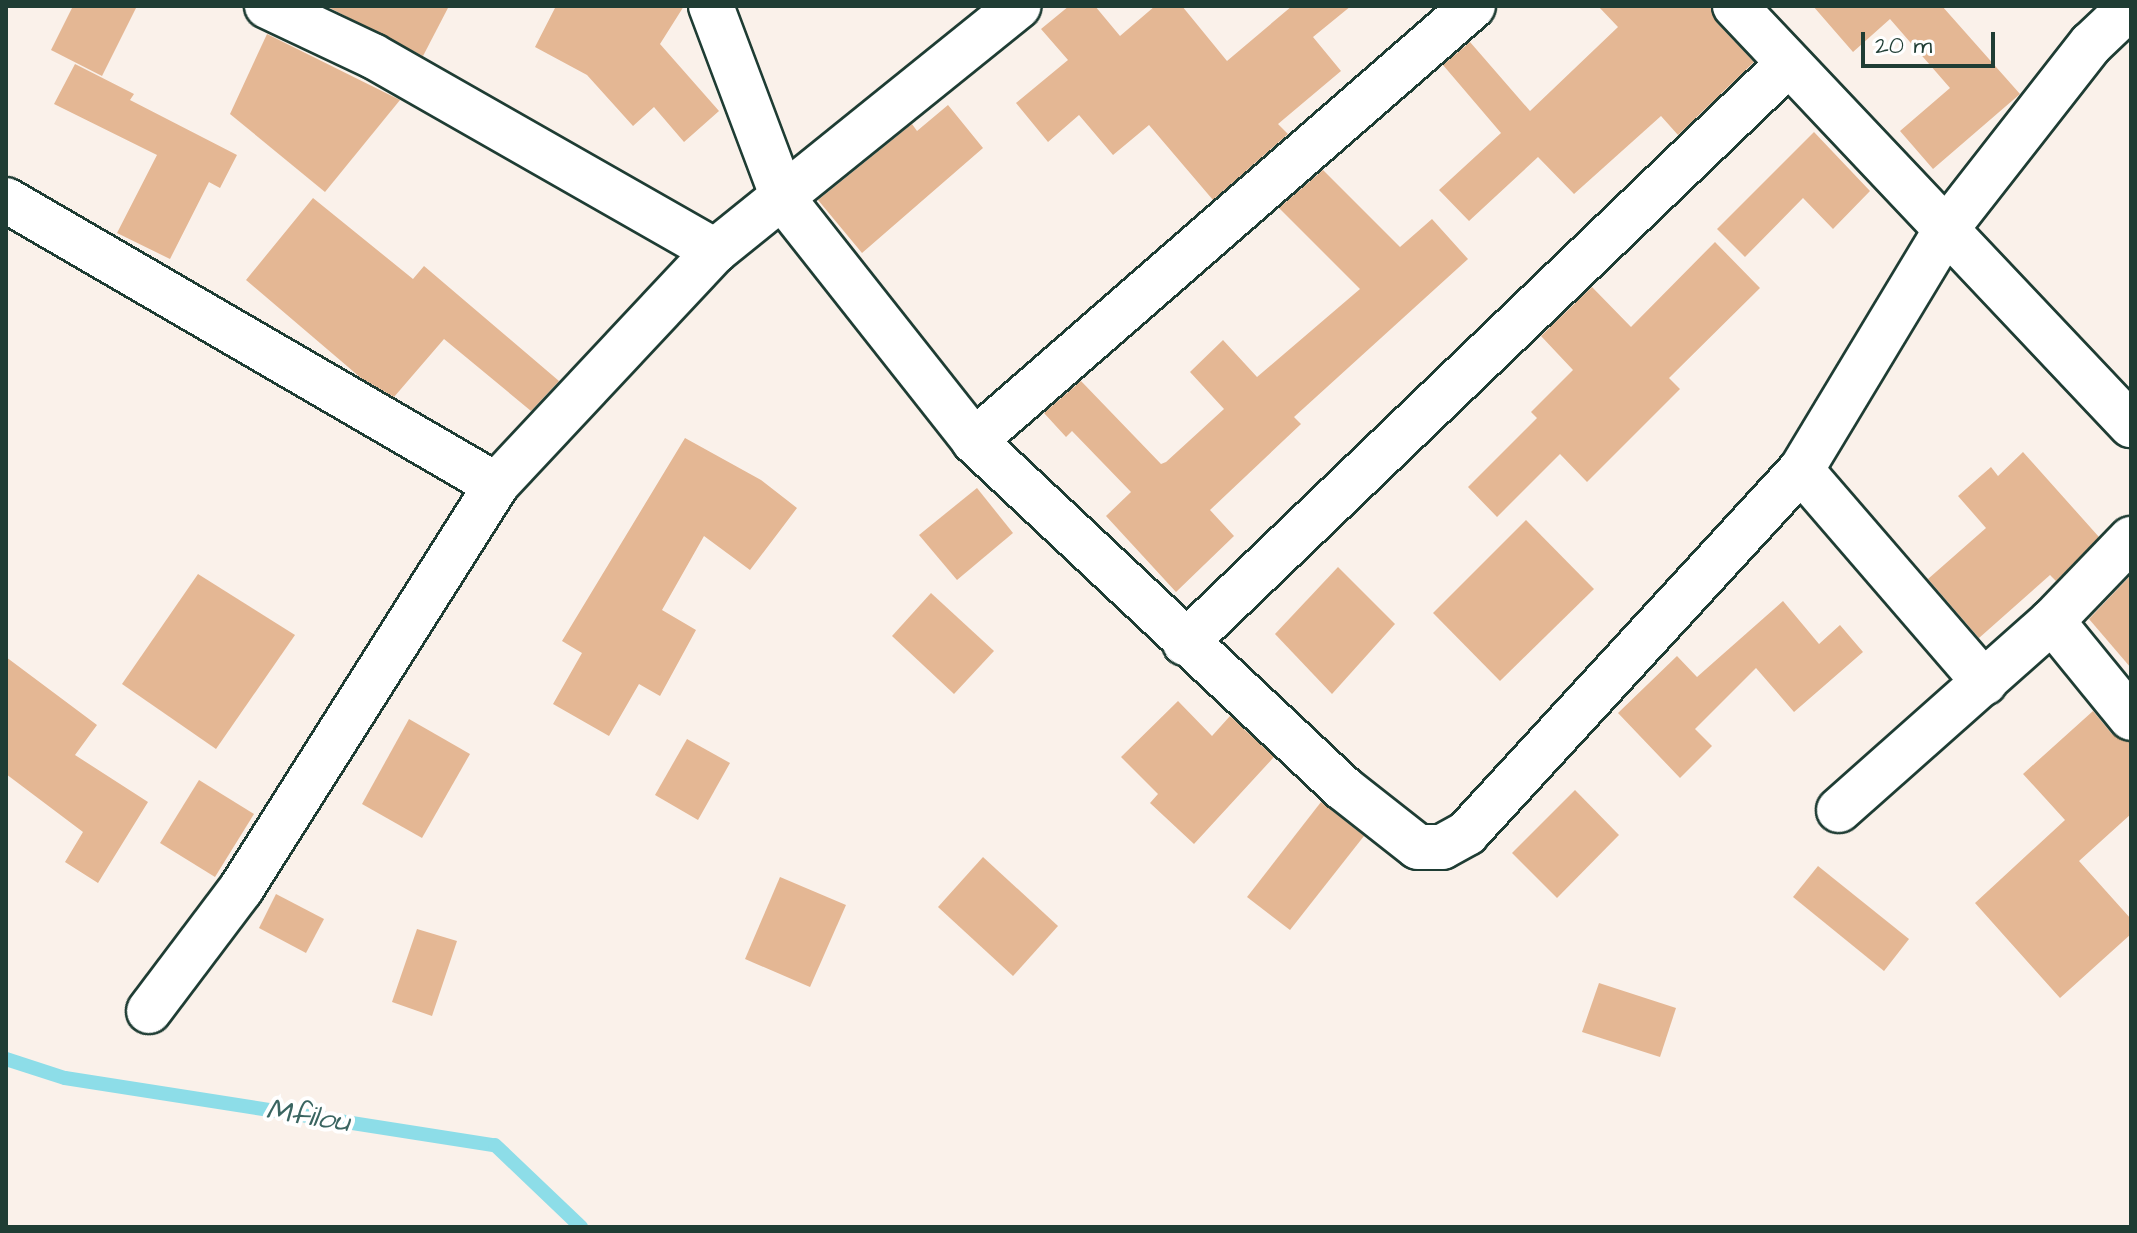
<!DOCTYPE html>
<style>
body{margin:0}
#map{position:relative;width:2137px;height:1233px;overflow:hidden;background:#faf1ea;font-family:"Architects Daughter",sans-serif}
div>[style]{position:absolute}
.stream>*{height:14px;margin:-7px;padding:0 7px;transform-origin:7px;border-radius:7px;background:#8ddde8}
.building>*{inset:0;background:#e4b794}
.roads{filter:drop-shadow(2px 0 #1f3d34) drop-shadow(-2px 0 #1f3d34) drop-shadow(0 2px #1f3d34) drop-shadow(0 -2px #1f3d34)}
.minor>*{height:44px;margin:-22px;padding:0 22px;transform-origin:22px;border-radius:22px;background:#fff}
span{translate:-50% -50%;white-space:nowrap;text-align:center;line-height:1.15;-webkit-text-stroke:8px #fff;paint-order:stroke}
.water-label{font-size:30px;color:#3a6561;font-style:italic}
.frame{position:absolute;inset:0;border:8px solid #1f3d34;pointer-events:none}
.scale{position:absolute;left:1861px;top:32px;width:134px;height:36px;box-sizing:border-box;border:4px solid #1f3d34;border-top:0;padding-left:10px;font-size:24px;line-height:28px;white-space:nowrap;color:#1f3d34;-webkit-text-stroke:6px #fff;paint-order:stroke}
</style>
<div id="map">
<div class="stream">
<div style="left:6px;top:1059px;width:62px;rotate:17.9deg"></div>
<div style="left:65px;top:1078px;width:435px;rotate:8.9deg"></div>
<div style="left:495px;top:1145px;width:119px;rotate:43.6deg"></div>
</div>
<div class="building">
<div style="clip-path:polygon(73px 6px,137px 6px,102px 76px,51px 50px)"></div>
<div style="clip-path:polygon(326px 6px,449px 6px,423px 56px)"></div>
<div style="clip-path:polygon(556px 6px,684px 6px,660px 44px,719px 111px,684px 142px,654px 107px,633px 126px,587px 75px,535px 47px)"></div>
<div style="clip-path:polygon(1069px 6px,1095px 6px,1120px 36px,1155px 6px,1182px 6px,1227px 61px,1292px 6px,1351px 6px,1313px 37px,1341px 71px,1278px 124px,1288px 134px,1213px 200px,1149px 125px,1113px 155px,1079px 115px,1048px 142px,1016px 103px,1068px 60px,1041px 29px)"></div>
<div style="clip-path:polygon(1598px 6px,1710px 6px,1717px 23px,1754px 62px,1678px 135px,1661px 116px,1574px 194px,1538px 157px,1469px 221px,1439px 190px,1501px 133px,1443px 65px,1470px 42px,1530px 111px,1618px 27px)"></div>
<div style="clip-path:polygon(1813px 6px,1942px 6px,2020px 94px,1933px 169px,1900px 131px,1950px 88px,1890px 19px,1853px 52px)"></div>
<div style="clip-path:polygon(267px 34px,400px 100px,325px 192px,230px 114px)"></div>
<div style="clip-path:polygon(75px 64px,134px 94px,130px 100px,237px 155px,220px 188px,209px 182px,170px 259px,117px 233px,157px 155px,54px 104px)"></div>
<div style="clip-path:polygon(948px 105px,983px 148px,862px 253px,818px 200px,912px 124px,917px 131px)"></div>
<div style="clip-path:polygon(1814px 132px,1870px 191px,1833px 229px,1803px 198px,1745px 257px,1717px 229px)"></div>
<div style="clip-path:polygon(1323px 170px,1400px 247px,1432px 219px,1468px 259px,1294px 417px,1301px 424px,1210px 510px,1234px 536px,1176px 592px,1106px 516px,1131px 492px,1072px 431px,1066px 437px,1044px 413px,1081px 381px,1161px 464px,1166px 462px,1224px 409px,1190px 372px,1223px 340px,1257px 377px,1360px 289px,1279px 208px)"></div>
<div style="clip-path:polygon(313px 198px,413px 279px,424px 266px,559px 381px,531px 411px,444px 339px,394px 397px,361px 378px,246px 280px)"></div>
<div style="clip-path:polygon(1715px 242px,1760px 288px,1669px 378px,1680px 389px,1587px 482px,1560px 454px,1497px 517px,1468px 487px,1537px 418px,1531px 412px,1573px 370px,1541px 336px,1592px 287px,1631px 327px)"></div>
<div style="clip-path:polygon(685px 438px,761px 480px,797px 508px,750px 570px,704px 536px,662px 610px,696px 630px,660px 696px,639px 684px,609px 736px,553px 704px,582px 653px,562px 641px)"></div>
<div style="clip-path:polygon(2023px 452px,2099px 537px,2056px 581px,2050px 575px,1979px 638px,1928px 579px,1986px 528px,1958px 496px,1991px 467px,1998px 476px)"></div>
<div style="clip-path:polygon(977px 488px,1013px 533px,957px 580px,919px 535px)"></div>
<div style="clip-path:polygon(1526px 520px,1594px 589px,1500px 681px,1433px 613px)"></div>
<div style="clip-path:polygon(1338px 567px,1395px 624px,1332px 694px,1275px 634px)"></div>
<div style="clip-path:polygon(198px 574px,295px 635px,216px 749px,122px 684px)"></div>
<div style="clip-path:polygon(2131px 575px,2131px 668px,2089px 619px)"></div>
<div style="clip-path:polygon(931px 593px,994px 651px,954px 694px,892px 636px)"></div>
<div style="clip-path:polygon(1783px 601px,1819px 644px,1840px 625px,1863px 652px,1794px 712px,1756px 668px,1695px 729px,1712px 746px,1680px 778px,1618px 713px,1677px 656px,1697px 677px)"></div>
<div style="clip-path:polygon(6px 657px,97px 725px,75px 755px,148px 802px,98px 883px,65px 862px,83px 832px,6px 774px)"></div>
<div style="clip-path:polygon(1178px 701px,1212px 736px,1230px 716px,1274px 757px,1194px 844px,1150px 803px,1158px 794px,1121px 757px)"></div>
<div style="clip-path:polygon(2093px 711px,2112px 734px,2131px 742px,2131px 814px,2079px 861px,2131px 919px,2131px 934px,2060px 998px,1975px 903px,2065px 820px,2023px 774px)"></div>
<div style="clip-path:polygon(409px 719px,470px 754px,422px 838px,362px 804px)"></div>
<div style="clip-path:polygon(687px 739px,730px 763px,698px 820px,655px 795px)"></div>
<div style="clip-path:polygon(199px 780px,254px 814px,215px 877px,160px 843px)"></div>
<div style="clip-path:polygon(1575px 790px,1619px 835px,1557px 898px,1512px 853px)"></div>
<div style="clip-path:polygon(1321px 802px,1364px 836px,1290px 930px,1247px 897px)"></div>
<div style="clip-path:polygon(983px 857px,1058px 926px,1013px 976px,938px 907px)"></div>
<div style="clip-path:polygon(1818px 866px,1909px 939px,1884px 971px,1793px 897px)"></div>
<div style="clip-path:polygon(780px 877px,846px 905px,810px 987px,745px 959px)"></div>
<div style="clip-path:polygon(276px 894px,324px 919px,306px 953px,259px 928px)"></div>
<div style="clip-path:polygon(417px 929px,457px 941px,432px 1016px,392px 1002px)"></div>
<div style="clip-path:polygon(1599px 983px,1676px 1008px,1660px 1057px,1582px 1032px)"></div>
</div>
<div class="roads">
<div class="minor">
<div style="left:267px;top:6px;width:117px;rotate:25.3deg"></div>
<div style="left:373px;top:56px;width:394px;rotate:29.7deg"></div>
<div style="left:711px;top:6px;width:207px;rotate:69.4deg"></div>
<div style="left:784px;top:200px;width:307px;rotate:51.7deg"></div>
<div style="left:974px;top:441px;width:507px;rotate:43.24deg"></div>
<div style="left:1343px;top:788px;width:95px;rotate:38.2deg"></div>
<div style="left:1418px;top:847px;width:24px"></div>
<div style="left:1442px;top:847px;width:29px;rotate:-29deg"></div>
<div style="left:1467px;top:833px;width:493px;rotate:-47.4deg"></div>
<div style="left:1801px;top:470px;width:283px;rotate:-58.9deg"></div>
<div style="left:1947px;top:228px;width:234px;rotate:-52deg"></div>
<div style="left:2091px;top:44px;width:55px;rotate:-43.5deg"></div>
<div style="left:1735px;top:6px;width:577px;rotate:46.62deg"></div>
<div style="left:6px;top:200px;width:567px;rotate:30.18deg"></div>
<div style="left:974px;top:441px;width:662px;rotate:-41.08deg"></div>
<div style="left:1801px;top:470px;width:281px;rotate:49.2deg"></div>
<div style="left:2052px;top:621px;width:125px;rotate:50.8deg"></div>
<div style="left:1185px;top:643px;width:835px;rotate:-43.83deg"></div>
<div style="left:1839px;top:810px;width:285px;rotate:-41.6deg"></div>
<div style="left:2052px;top:621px;width:114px;rotate:-46.1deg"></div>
<div style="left:149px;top:1011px;width:153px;rotate:-53deg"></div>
<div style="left:241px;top:889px;width:478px;rotate:-57.7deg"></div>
<div style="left:496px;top:485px;width:320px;rotate:-46.9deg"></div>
<div style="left:715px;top:251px;width:390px;rotate:-38.9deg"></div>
</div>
</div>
<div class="water-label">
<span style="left:308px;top:1116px;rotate:9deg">Mfilou</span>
</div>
<div class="frame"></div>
<div class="scale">20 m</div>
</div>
